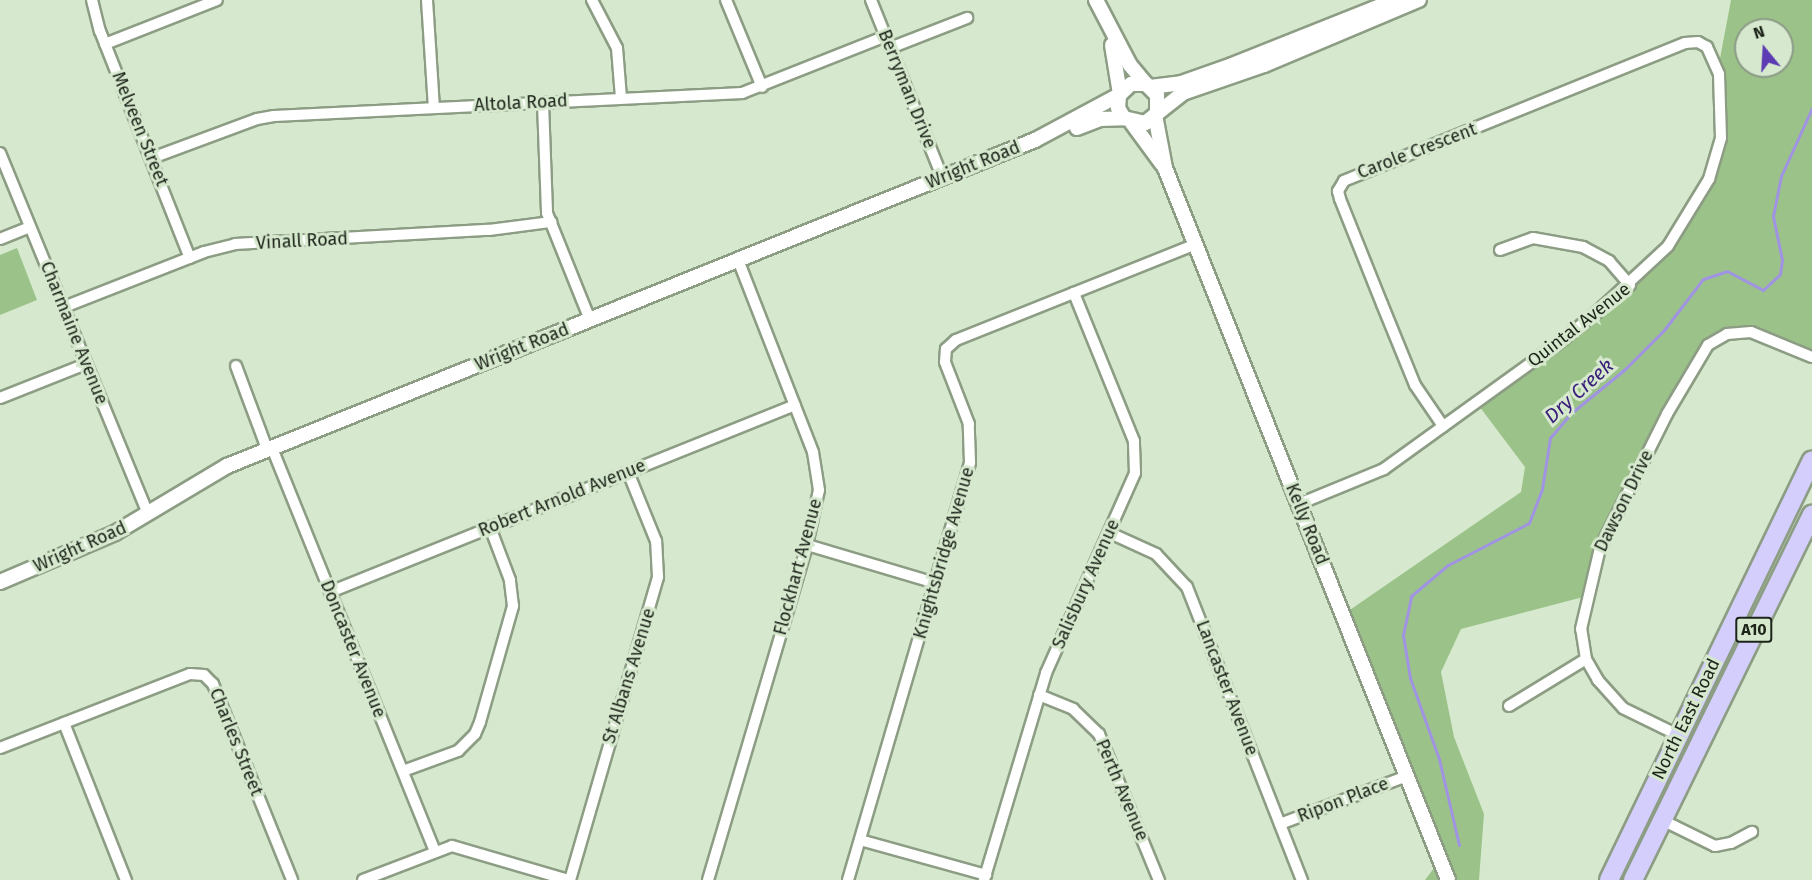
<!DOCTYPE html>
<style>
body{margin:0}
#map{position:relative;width:1812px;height:880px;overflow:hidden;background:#d6e9ce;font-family:"Fira Sans",sans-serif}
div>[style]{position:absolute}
.green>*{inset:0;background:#9bc389}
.stream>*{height:3px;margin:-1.5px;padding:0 1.5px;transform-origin:1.5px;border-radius:1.5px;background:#a094e2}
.roads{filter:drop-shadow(2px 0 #8c9d84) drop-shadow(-2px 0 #8c9d84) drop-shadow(0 2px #8c9d84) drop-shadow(0 -2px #8c9d84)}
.street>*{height:10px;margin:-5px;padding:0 5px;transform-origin:5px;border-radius:5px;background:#fff}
.secondary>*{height:14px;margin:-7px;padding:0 7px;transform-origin:7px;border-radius:7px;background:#fff}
.highway>*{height:18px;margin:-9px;padding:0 9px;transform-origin:9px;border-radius:9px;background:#d3cefc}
span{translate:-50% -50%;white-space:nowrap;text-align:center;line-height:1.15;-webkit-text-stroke:6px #d6e9ce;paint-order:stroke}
.shield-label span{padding:2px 4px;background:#d6e9ce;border:2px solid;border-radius:4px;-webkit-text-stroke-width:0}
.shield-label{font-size:16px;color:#1d241a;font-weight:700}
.street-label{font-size:18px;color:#1d241a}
.water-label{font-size:20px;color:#3a207a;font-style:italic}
.north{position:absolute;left:1734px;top:18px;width:60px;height:60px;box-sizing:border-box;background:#d6e9ce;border:2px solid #8c9a86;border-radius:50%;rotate:342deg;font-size:16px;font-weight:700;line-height:24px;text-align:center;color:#1d241a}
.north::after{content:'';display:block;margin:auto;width:21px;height:27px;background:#5c3bb3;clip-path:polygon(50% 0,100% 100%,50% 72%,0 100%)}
</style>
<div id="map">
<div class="green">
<div style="clip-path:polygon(evenodd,1731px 0,1812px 0,1812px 359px,1751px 332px,1708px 345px,1601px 546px,1587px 596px,1461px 629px,1441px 672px,1454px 737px,1484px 814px,1479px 880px,1425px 880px,1440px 860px,1344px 614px,1521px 492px,1525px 467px,1476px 402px,1636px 279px,1685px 221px,1718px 150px,1718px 69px,1731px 0,1746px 30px,1782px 30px,1782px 66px,1746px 66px,1746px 30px)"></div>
<div style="clip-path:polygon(17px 248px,37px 300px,0 315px,0 255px)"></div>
</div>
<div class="stream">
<div style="left:1459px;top:845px;width:88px;rotate:-103.1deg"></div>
<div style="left:1439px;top:759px;width:86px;rotate:-109.7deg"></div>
<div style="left:1410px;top:678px;width:44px;rotate:-99.2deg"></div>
<div style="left:1403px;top:635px;width:40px;rotate:-78deg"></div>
<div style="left:1411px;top:596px;width:48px;rotate:-40deg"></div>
<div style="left:1448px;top:565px;width:91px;rotate:-27.4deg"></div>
<div style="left:1529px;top:523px;width:36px;rotate:-69deg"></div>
<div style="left:1542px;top:489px;width:52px;rotate:-81.1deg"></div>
<div style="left:1550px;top:438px;width:31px;rotate:-50deg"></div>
<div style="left:1570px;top:414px;width:70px;rotate:-39.2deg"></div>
<div style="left:1624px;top:370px;width:57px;rotate:-45deg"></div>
<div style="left:1664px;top:330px;width:64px;rotate:-52.6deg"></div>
<div style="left:1703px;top:279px;width:25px;rotate:-18deg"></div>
<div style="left:1727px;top:271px;width:41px;rotate:27.8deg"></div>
<div style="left:1763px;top:290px;width:23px;rotate:-43deg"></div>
<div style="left:1780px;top:274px;width:14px;rotate:-82deg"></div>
<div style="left:1782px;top:260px;width:45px;rotate:-101.6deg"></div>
<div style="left:1773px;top:216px;width:41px;rotate:-78.7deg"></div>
<div style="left:1781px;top:176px;width:75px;rotate:-65.5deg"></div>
</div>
<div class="roads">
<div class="street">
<div style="left:92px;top:0;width:32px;rotate:76deg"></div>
<div style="left:100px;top:31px;width:244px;rotate:68.4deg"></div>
<div style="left:427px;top:0;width:107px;rotate:86.3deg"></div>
<div style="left:592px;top:0;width:54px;rotate:62.5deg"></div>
<div style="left:617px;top:48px;width:50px;rotate:85.4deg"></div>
<div style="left:726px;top:0;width:94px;rotate:67.5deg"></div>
<div style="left:871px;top:0;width:191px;rotate:68.1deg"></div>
<div style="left:105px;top:44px;width:120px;rotate:-21.4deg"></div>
<div style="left:890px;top:48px;width:83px;rotate:-21.3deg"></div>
<div style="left:543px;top:103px;width:110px;rotate:87.9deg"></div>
<div style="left:547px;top:213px;width:115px;rotate:68.1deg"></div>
<div style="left:0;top:153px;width:389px;rotate:67.7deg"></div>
<div style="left:152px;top:158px;width:112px;rotate:-20.4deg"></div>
<div style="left:257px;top:119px;width:17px;rotate:-10deg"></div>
<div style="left:274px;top:116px;width:469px;rotate:-2.8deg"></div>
<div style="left:742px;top:93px;width:155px;rotate:-21.6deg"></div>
<div style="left:0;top:239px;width:32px;rotate:-22deg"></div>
<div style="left:1500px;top:250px;width:35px;rotate:-20deg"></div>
<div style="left:1533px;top:238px;width:51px;rotate:10.2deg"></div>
<div style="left:1583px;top:247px;width:30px;rotate:28deg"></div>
<div style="left:1609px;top:261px;width:32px;rotate:49deg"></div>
<div style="left:64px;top:307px;width:150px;rotate:-21.4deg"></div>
<div style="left:204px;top:252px;width:32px;rotate:-14deg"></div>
<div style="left:235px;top:244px;width:254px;rotate:-3.2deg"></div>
<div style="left:489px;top:230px;width:63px;rotate:-7.4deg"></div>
<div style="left:236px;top:366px;width:89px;rotate:69.5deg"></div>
<div style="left:0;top:398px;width:92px;rotate:-21.6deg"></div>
<div style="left:272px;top:448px;width:435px;rotate:68deg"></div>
<div style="left:1299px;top:504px;width:92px;rotate:-22.4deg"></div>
<div style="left:1384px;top:469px;width:212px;rotate:-35.8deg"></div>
<div style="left:1556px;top:345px;width:51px;rotate:-38.7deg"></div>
<div style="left:1596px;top:313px;width:98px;rotate:-42.9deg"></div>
<div style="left:1668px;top:246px;width:79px;rotate:-58.5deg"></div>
<div style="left:1709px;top:179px;width:43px;rotate:-73.7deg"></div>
<div style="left:1721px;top:138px;width:64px;rotate:-91.8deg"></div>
<div style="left:1719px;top:74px;width:30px;rotate:-114deg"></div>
<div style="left:1707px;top:47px;width:10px;rotate:-151deg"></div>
<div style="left:1698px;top:42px;width:13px;rotate:176deg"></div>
<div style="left:1685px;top:43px;width:368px;rotate:158deg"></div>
<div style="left:1344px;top:181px;width:12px;rotate:121deg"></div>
<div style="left:1338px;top:191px;width:8px;rotate:76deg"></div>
<div style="left:1340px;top:199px;width:113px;rotate:68.2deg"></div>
<div style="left:1382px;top:304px;width:87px;rotate:67.8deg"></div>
<div style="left:1415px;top:385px;width:50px;rotate:55.7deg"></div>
<div style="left:1110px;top:533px;width:51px;rotate:24.5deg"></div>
<div style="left:1156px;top:554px;width:45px;rotate:46.8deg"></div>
<div style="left:1187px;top:587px;width:315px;rotate:68.6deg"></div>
<div style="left:807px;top:545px;width:134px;rotate:16.5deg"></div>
<div style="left:330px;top:592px;width:501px;rotate:-21.91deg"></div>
<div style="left:1039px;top:695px;width:37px;rotate:22deg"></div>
<div style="left:1073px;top:709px;width:36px;rotate:44deg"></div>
<div style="left:1099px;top:734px;width:158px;rotate:67.7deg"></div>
<div style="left:1509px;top:706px;width:90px;rotate:-31.4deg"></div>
<div style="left:64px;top:723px;width:169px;rotate:68.5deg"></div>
<div style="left:1678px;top:735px;width:61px;rotate:-153.9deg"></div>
<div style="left:1623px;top:708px;width:38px;rotate:-132deg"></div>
<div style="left:1598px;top:680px;width:24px;rotate:-120deg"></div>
<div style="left:1586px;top:659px;width:30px;rotate:-99deg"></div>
<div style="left:1581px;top:629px;width:83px;rotate:-76.8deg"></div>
<div style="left:1600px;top:548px;width:150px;rotate:-63.4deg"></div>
<div style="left:1667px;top:414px;width:80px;rotate:-59.3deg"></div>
<div style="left:1708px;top:345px;width:22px;rotate:-30deg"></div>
<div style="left:1727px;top:334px;width:24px;rotate:-5deg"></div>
<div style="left:1751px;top:332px;width:66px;rotate:22.3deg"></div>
<div style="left:0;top:748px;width:204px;rotate:-21.3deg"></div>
<div style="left:190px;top:674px;width:14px;rotate:4deg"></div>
<div style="left:204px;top:675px;width:13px;rotate:45deg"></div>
<div style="left:213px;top:684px;width:211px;rotate:68deg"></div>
<div style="left:403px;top:771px;width:59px;rotate:-20deg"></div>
<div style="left:458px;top:751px;width:24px;rotate:-45deg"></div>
<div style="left:475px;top:734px;width:13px;rotate:-67deg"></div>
<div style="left:480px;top:722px;width:121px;rotate:-74.1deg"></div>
<div style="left:513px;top:606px;width:26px;rotate:-97deg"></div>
<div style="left:510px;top:580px;width:57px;rotate:-110.7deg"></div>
<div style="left:1662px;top:820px;width:59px;rotate:26.1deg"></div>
<div style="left:1715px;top:846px;width:16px;rotate:-11deg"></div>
<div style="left:1731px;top:843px;width:24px;rotate:-28deg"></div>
<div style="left:1280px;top:824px;width:136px;rotate:-20.7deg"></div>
<div style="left:860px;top:840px;width:131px;rotate:15.5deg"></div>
<div style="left:363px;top:880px;width:95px;rotate:-20.9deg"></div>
<div style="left:452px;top:846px;width:121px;rotate:16.3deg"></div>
<div style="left:570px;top:880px;width:316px;rotate:-73.8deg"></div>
<div style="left:658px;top:577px;width:36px;rotate:-93deg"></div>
<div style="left:656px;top:541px;width:74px;rotate:-112.1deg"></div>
<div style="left:708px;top:880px;width:349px;rotate:-73.5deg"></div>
<div style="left:807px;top:545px;width:56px;rotate:-77.7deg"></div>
<div style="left:819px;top:490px;width:38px;rotate:-99deg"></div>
<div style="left:813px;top:452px;width:206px;rotate:-111.3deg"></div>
<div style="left:848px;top:880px;width:435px;rotate:-73.7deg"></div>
<div style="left:970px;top:462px;width:38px;rotate:-92deg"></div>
<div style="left:969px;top:424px;width:66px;rotate:-111.2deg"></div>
<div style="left:945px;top:362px;width:13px;rotate:-86deg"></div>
<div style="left:946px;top:349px;width:13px;rotate:-42deg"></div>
<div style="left:956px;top:340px;width:258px;rotate:-21.8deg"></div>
<div style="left:984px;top:880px;width:216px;rotate:-73.3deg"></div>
<div style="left:1046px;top:673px;width:219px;rotate:-66deg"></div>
<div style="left:1135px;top:473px;width:32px;rotate:-92deg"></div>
<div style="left:1134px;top:441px;width:160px;rotate:-112.1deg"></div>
</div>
<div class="secondary">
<div style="left:1096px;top:0;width:73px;rotate:62.4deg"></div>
<div style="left:1130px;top:65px;width:25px;rotate:50deg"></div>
<div style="left:1112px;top:45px;width:50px;rotate:80.7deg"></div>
<div style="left:1150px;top:87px;width:31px;rotate:-7deg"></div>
<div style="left:1181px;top:83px;width:54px;rotate:-19.4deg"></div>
<div style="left:1232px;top:65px;width:175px;rotate:-21.7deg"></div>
<div style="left:1157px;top:113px;width:18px;rotate:-90deg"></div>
<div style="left:1157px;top:95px;width:16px;rotate:-135deg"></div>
<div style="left:1146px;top:84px;width:15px;rotate:180deg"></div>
<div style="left:1131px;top:84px;width:16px;rotate:137deg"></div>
<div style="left:1119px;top:95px;width:13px;rotate:94deg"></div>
<div style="left:1118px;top:108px;width:12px;rotate:59deg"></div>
<div style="left:1124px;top:118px;width:22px;rotate:13deg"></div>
<div style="left:1145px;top:123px;width:48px;rotate:-38.3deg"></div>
<div style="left:1183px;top:93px;width:86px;rotate:-19.1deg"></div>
<div style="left:1264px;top:65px;width:168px;rotate:-22.8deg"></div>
<div style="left:1155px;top:115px;width:54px;rotate:79.3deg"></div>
<div style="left:1165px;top:168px;width:766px;rotate:68.32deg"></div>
<div style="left:1132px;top:123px;width:51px;rotate:53.8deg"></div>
<div style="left:1077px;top:128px;width:25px;rotate:-21deg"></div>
<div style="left:1100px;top:119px;width:24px;rotate:-2deg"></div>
<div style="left:0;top:582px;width:125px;rotate:-23.1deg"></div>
<div style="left:115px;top:533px;width:131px;rotate:-30.9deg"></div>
<div style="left:227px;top:466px;width:871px;rotate:-21.97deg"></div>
<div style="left:1035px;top:140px;width:95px;rotate:-28.2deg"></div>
</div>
<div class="highway">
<div style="left:1609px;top:880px;width:466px;rotate:-64.2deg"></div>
<div style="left:1633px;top:880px;width:407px;rotate:-63.9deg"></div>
</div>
</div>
<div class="shield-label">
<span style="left:1754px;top:630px">A10</span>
</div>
<div class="street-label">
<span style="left:907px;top:89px;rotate:68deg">Berryman Drive</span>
<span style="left:521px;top:103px;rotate:-3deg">Altola Road</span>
<span style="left:140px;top:129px;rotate:68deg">Melveen Street</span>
<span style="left:1417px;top:151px;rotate:-21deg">Carole Crescent</span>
<span style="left:973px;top:165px;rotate:-22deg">Wright Road</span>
<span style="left:302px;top:241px;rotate:-3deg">Vinall Road</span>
<span style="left:1579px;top:325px;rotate:-38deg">Quintal Avenue</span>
<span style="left:74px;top:333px;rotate:68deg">Charmaine Avenue</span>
<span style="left:522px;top:347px;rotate:-22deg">Wright Road</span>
<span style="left:562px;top:498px;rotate:-22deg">Robert Arnold Avenue</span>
<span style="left:1624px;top:501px;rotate:-64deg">Dawson Drive</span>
<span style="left:1307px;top:524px;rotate:68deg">Kelly Road</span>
<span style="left:80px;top:547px;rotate:-24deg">Wright Road</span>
<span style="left:944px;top:553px;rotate:-74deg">Knightsbridge Avenue</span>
<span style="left:798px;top:567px;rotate:-75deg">Flockhart Avenue</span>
<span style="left:1086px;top:584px;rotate:-66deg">Salisbury Avenue</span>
<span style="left:353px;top:649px;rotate:68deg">Doncaster Avenue</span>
<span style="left:629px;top:676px;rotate:-73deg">St Albans Avenue</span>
<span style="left:1227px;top:688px;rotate:69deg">Lancaster Avenue</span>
<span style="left:1686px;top:719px;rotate:-64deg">North East Road</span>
<span style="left:236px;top:742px;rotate:68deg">Charles Street</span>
<span style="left:1122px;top:790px;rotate:67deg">Perth Avenue</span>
<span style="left:1343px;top:800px;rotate:-21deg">Ripon Place</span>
</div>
<div class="water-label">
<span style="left:1579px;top:391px;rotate:-42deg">Dry Creek</span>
</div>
<div class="north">N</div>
</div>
